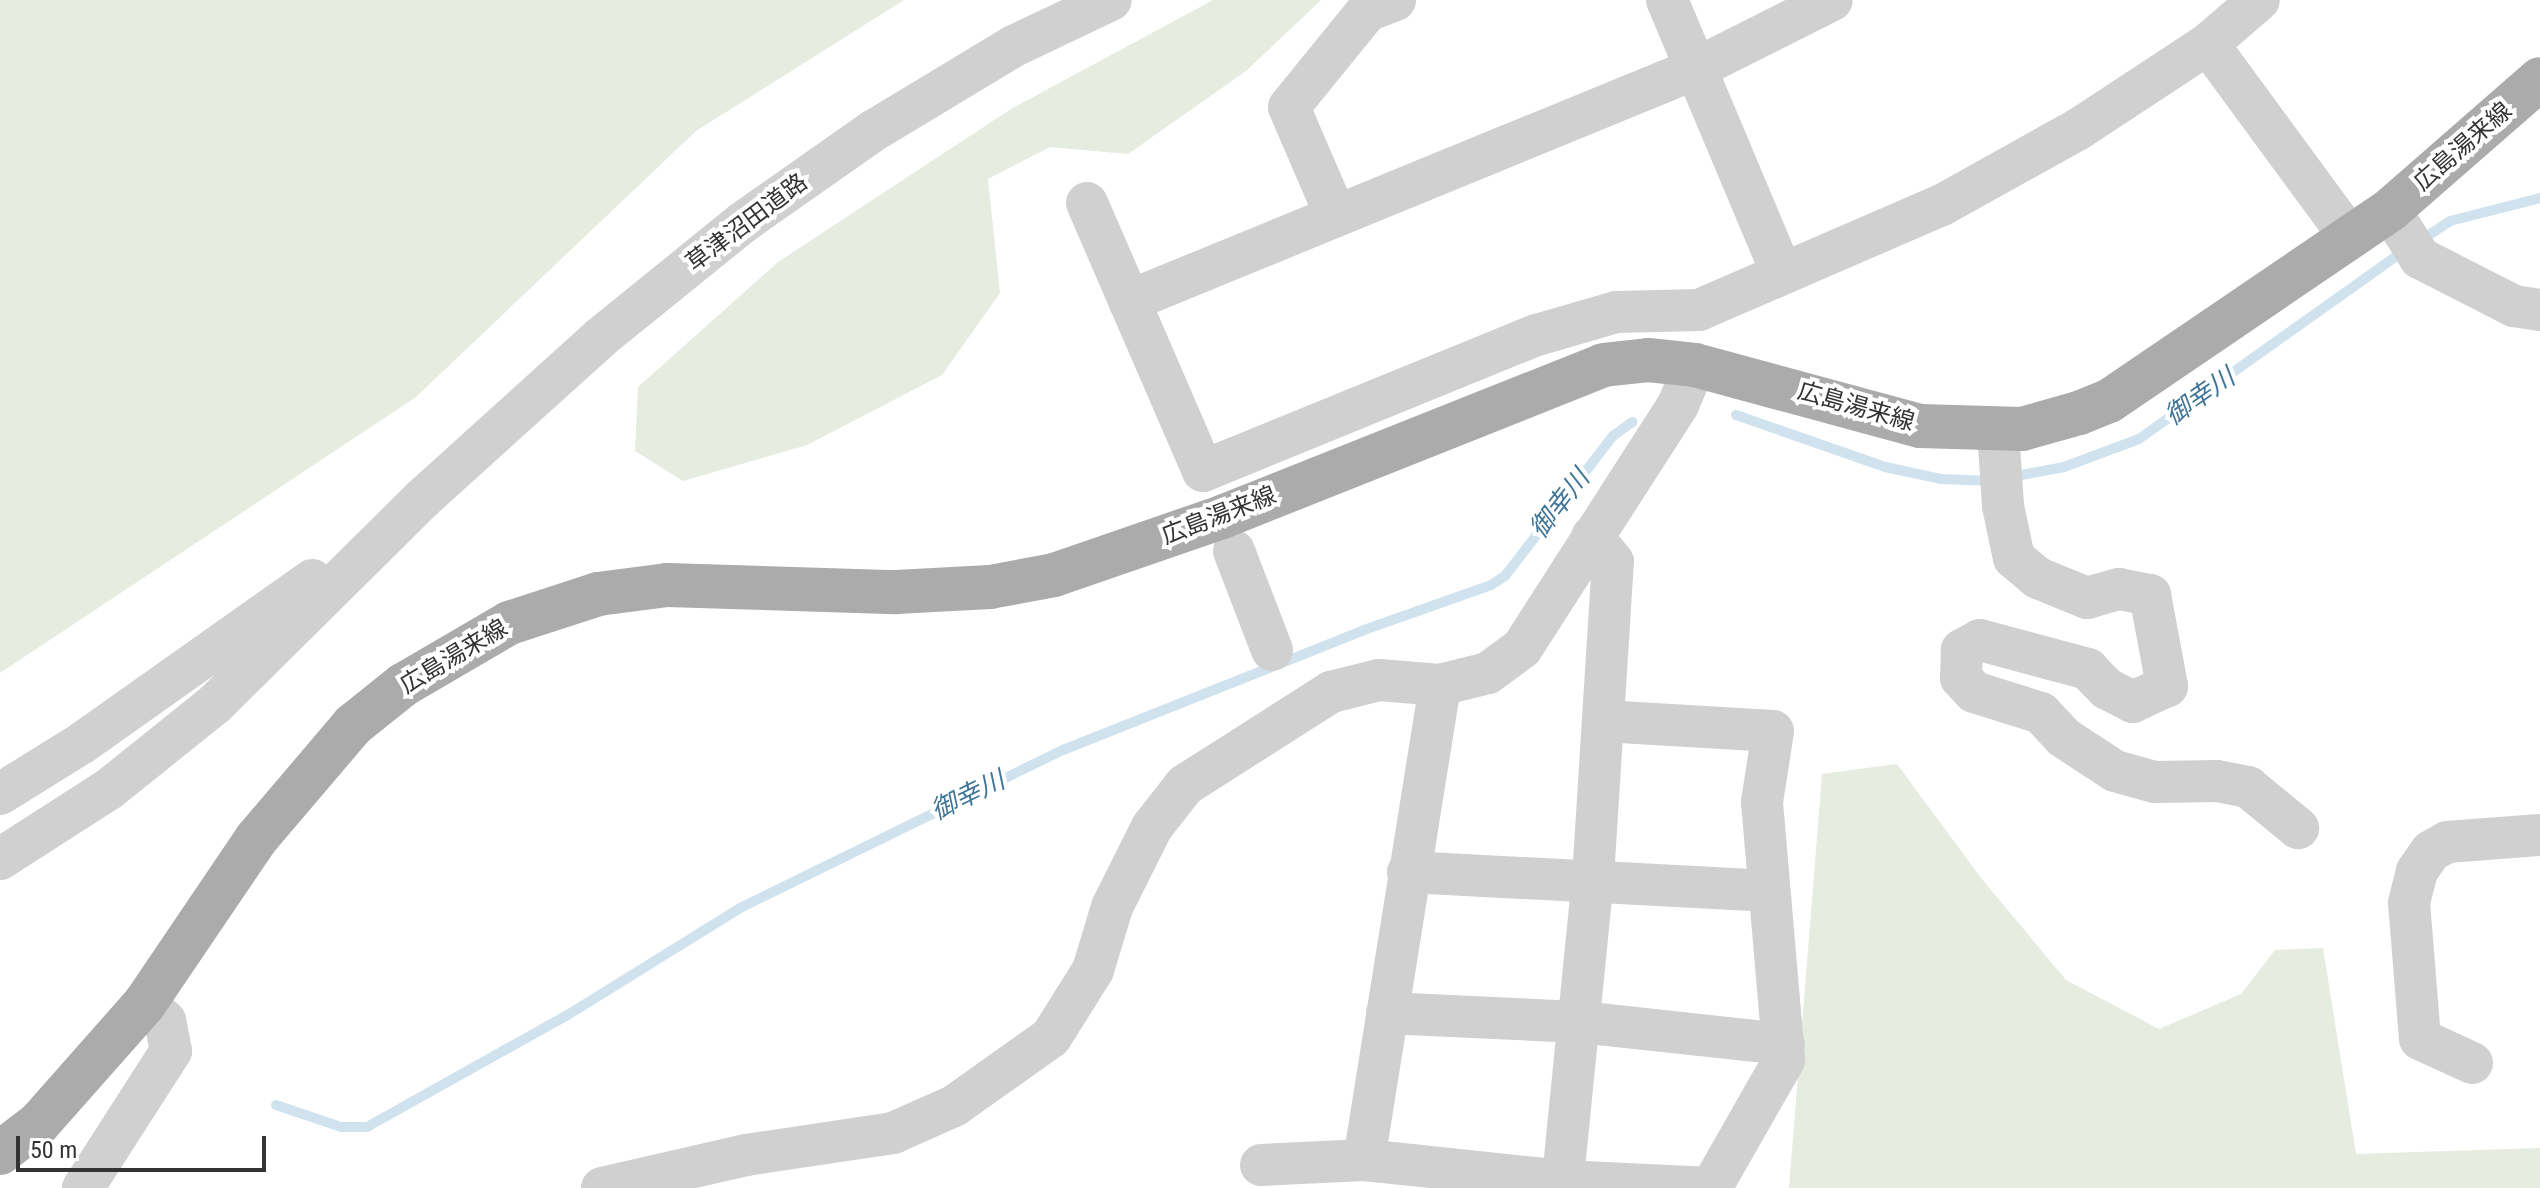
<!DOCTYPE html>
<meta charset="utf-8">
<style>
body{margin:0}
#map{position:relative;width:2540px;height:1188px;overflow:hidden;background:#fff;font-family:"Roboto Condensed","Noto Sans JP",sans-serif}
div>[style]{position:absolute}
.green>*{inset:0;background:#e6ecdf}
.stream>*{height:10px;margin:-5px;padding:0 5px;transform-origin:5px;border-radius:5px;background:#cfe2ee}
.minor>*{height:42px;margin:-21px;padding:0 21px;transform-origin:21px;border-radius:21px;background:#d0d0d0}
.major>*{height:44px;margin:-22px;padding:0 22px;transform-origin:22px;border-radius:22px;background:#ababab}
span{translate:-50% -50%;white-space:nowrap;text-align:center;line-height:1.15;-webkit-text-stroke:8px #fff;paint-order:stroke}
.street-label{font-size:24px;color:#333}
.water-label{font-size:26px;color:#3f7597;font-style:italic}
.scale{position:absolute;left:16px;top:1136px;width:250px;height:36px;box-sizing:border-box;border:4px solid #333;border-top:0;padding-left:10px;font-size:24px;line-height:28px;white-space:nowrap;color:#333;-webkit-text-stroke:6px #fff;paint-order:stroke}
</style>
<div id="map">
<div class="green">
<div style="clip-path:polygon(0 0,904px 0,696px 131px,416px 397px,0 673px)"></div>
<div style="clip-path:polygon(1213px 0,1321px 0,1246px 71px,1128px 154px,1050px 147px,988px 179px,1000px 293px,942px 375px,807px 445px,683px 481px,635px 451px,638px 387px,778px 262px,1011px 109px)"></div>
<div style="clip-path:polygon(1897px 764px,1981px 878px,2066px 980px,2159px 1029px,2241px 994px,2275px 950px,2323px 948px,2356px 1154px,2540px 1148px,2540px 1188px,1789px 1188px,1822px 774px)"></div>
</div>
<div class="stream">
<div style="left:2418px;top:242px;width:38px;rotate:-33deg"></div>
<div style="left:2450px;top:221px;width:93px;rotate:-14.3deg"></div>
<div style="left:1736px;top:415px;width:158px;rotate:19.2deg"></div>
<div style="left:1885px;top:467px;width:57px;rotate:12.1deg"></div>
<div style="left:1941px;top:479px;width:51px;rotate:2.2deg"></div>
<div style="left:2011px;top:477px;width:54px;rotate:-10.7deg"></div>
<div style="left:2064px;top:467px;width:80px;rotate:-20.5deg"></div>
<div style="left:2139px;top:439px;width:326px;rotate:-35.4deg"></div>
<div style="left:276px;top:1105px;width:69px;rotate:18.7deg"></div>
<div style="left:341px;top:1127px;width:26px"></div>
<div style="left:367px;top:1127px;width:228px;rotate:-29.2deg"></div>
<div style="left:566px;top:1016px;width:205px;rotate:-31.8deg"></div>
<div style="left:740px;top:908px;width:360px;rotate:-26.1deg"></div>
<div style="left:1063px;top:750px;width:324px;rotate:-21.7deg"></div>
<div style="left:1364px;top:630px;width:135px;rotate:-19.5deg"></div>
<div style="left:1491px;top:585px;width:17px;rotate:-33deg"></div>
<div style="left:1505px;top:576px;width:177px;rotate:-52.4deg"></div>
<div style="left:1613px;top:436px;width:24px;rotate:-36deg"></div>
</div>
<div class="minor">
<div style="left:1667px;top:0;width:296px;rotate:67.2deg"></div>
<div style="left:2208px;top:44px;width:238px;rotate:53.7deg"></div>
<div style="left:1087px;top:203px;width:292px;rotate:66.6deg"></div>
<div style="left:1203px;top:471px;width:361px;rotate:-22.2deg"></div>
<div style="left:1537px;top:335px;width:82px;rotate:-16.2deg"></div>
<div style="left:1616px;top:312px;width:83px;rotate:-1.4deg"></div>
<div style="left:1699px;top:310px;width:265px;rotate:-23.4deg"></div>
<div style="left:1942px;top:205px;width:154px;rotate:-29.1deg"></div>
<div style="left:2077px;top:130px;width:157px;rotate:-33.3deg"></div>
<div style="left:2208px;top:44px;width:67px;rotate:-40.8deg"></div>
<div style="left:2390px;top:210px;width:57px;rotate:58deg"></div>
<div style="left:2420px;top:258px;width:106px;rotate:27.1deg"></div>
<div style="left:2514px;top:306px;width:26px;rotate:9deg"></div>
<div style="left:1335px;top:214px;width:116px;rotate:-113.3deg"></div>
<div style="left:1289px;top:107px;width:124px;rotate:-50.9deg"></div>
<div style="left:1367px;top:11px;width:30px;rotate:-21deg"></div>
<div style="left:1129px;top:301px;width:612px;rotate:-22.29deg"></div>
<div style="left:1695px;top:69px;width:153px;rotate:-26.7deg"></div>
<div style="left:1998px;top:430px;width:76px;rotate:86.2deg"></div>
<div style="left:2003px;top:506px;width:53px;rotate:78.1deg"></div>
<div style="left:2014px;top:558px;width:31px;rotate:40deg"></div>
<div style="left:2038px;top:578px;width:53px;rotate:22.2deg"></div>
<div style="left:2087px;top:598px;width:33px;rotate:-16deg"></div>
<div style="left:2119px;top:589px;width:32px;rotate:11deg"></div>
<div style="left:2150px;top:595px;width:93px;rotate:79.4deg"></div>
<div style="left:2167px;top:686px;width:38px;rotate:155deg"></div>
<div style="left:2133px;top:702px;width:29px;rotate:-153deg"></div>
<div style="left:2107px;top:689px;width:28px;rotate:-134deg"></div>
<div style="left:2088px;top:669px;width:112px;rotate:-165deg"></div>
<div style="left:1980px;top:640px;width:21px;rotate:151deg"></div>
<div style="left:1962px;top:650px;width:28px;rotate:92deg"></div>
<div style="left:1961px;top:678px;width:19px;rotate:47deg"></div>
<div style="left:1974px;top:692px;width:70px;rotate:17.4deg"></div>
<div style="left:2041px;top:713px;width:33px;rotate:47deg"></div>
<div style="left:2063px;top:737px;width:62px;rotate:33.2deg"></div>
<div style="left:2115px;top:771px;width:41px;rotate:15.4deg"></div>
<div style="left:2155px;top:782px;width:62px;rotate:-0.9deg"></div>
<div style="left:2217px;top:781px;width:32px;rotate:11deg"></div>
<div style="left:2248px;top:787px;width:65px;rotate:39.4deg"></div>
<div style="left:1234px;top:551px;width:106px;rotate:69deg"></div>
<div style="left:1603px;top:721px;width:170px;rotate:3.4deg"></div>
<div style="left:1773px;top:731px;width:72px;rotate:98.8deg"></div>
<div style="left:1762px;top:802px;width:259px;rotate:85.1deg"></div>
<div style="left:1784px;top:1060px;width:147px;rotate:119.7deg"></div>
<div style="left:0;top:794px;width:97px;rotate:-31.9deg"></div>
<div style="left:82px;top:743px;width:282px;rotate:-35.3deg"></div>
<div style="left:0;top:859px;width:130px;rotate:-32.7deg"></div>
<div style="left:109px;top:789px;width:134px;rotate:-38.7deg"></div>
<div style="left:214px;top:705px;width:293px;rotate:-44.7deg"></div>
<div style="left:422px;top:499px;width:240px;rotate:-42.1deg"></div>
<div style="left:600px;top:338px;width:183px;rotate:-39deg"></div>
<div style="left:742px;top:223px;width:160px;rotate:-35.1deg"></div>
<div style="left:873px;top:131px;width:165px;rotate:-31.1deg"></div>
<div style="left:1014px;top:46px;width:107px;rotate:-25.4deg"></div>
<div style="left:1408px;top:872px;width:359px;rotate:3deg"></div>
<div style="left:1387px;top:1013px;width:193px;rotate:2.7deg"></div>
<div style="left:1580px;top:1022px;width:205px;rotate:6.2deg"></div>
<div style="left:2472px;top:1063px;width:57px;rotate:-155.2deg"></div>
<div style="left:2420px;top:1039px;width:136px;rotate:-94.6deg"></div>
<div style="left:2409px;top:903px;width:33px;rotate:-76deg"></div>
<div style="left:2417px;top:871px;width:24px;rotate:-55deg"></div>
<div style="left:2431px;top:851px;width:18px;rotate:-29deg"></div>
<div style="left:2447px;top:842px;width:93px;rotate:-4.3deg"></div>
<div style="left:1364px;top:1160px;width:481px;rotate:-80.9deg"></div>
<div style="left:1261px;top:1165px;width:103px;rotate:-2.8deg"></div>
<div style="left:1364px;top:1160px;width:200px;rotate:6deg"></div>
<div style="left:1563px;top:1181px;width:148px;rotate:2.7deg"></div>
<div style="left:83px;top:1188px;width:163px;rotate:-57.3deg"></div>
<div style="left:171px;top:1051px;width:31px;rotate:-101deg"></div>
<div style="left:165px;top:1021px;width:27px;rotate:-138deg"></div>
<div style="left:602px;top:1188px;width:148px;rotate:-12.9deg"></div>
<div style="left:746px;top:1155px;width:149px;rotate:-8.5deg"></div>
<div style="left:893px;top:1133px;width:67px;rotate:-23.9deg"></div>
<div style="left:954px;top:1106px;width:119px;rotate:-35.4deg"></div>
<div style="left:1051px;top:1037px;width:79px;rotate:-57.9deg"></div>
<div style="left:1093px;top:970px;width:66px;rotate:-73.2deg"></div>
<div style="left:1112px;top:907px;width:89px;rotate:-63.4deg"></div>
<div style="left:1152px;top:827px;width:53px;rotate:-51.8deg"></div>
<div style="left:1185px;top:785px;width:173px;rotate:-32.5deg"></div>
<div style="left:1331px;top:692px;width:49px;rotate:-14deg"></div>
<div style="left:1379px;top:680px;width:61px;rotate:4.7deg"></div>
<div style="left:1440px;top:685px;width:49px;rotate:-14deg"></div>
<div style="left:1488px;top:673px;width:42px;rotate:-36.3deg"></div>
<div style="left:1522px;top:648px;width:289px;rotate:-57.3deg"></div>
<div style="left:1678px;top:405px;width:43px;rotate:-67deg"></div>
<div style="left:1562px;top:1188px;width:312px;rotate:-84.3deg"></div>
<div style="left:1593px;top:878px;width:317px;rotate:-86.4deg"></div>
<div style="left:1613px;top:562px;width:33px;rotate:-129deg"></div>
</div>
<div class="major">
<div style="left:0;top:1153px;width:49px;rotate:-37.6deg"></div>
<div style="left:39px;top:1123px;width:160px;rotate:-48.5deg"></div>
<div style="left:145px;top:1003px;width:198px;rotate:-55.9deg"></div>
<div style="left:256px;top:839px;width:150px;rotate:-49.6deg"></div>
<div style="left:353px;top:725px;width:64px;rotate:-38.7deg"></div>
<div style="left:403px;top:685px;width:123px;rotate:-30.3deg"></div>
<div style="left:509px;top:623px;width:94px;rotate:-18deg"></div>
<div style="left:598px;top:594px;width:70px;rotate:-7.4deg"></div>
<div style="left:667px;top:585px;width:229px;rotate:1.8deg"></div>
<div style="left:896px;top:592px;width:94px;rotate:-3deg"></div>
<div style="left:990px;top:587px;width:65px;rotate:-10.6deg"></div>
<div style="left:1054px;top:575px;width:178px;rotate:-19deg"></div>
<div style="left:1222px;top:517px;width:410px;rotate:-21.7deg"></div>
<div style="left:1603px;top:365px;width:45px;rotate:-6.3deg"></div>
<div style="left:1648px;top:360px;width:47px;rotate:6.1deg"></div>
<div style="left:1695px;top:365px;width:233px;rotate:15.2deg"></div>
<div style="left:1920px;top:426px;width:102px;rotate:1.7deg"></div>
<div style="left:2022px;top:429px;width:59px;rotate:-15.7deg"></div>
<div style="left:2079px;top:413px;width:32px;rotate:-22deg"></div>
<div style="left:2109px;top:401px;width:340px;rotate:-34.2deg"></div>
<div style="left:2390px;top:210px;width:199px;rotate:-41.1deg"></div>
</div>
<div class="street-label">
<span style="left:2463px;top:147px;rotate:-41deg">広島湯来線</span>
<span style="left:747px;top:223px;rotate:-37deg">草津沼田道路</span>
<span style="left:1856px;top:407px;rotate:16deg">広島湯来線</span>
<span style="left:1219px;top:516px;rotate:-21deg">広島湯来線</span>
<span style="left:454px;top:657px;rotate:-31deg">広島湯来線</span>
</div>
<div class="water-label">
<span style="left:2200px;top:397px;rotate:-35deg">御幸川</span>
<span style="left:1560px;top:504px;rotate:-52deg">御幸川</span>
<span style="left:968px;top:796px;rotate:-26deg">御幸川</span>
</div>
<div class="scale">50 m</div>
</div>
